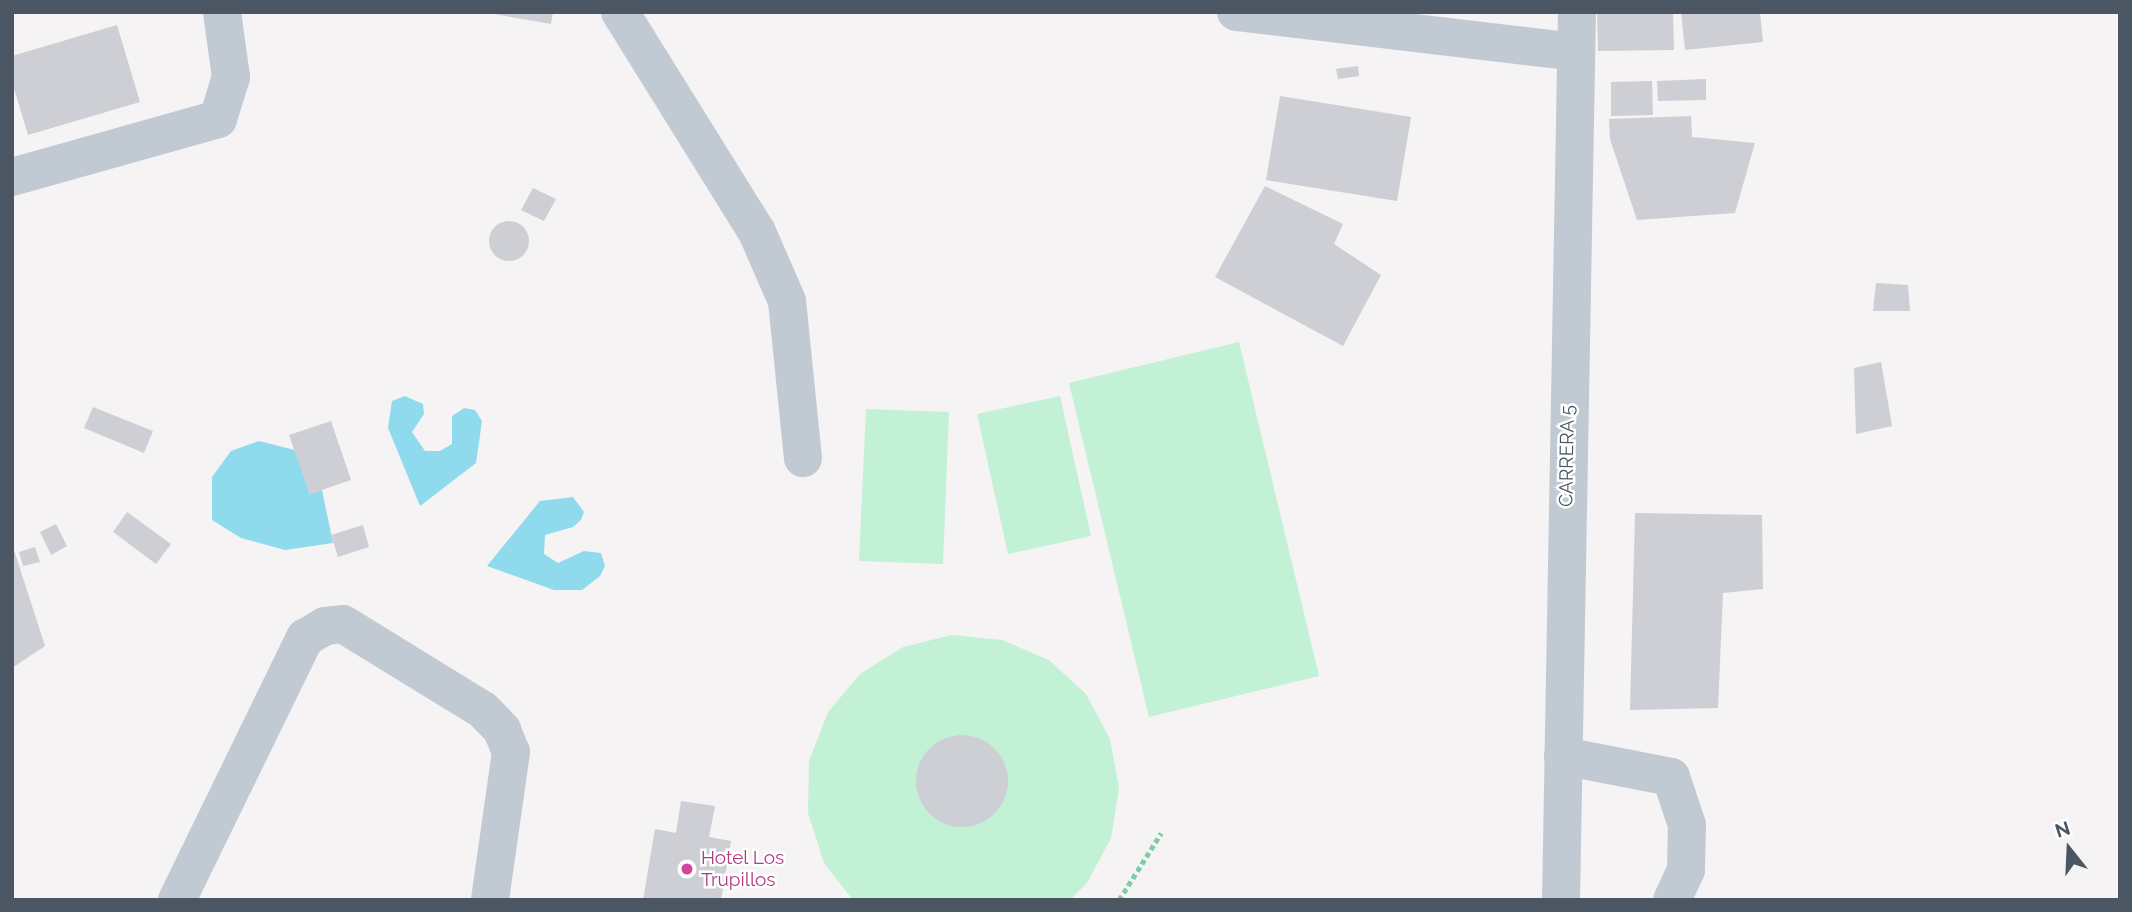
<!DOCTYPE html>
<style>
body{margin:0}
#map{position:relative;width:2132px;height:912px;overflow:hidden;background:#f5f3f3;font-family:Raleway,sans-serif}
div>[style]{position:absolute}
.green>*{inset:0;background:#c3f1d5}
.water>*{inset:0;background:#90daee}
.building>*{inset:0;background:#cdcfd5}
.round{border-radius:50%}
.path>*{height:4.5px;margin-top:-2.25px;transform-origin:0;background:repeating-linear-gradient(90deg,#7ad0a6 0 5px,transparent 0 8.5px)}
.minor>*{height:38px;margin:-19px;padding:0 19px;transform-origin:19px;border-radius:19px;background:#c1cad2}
.dots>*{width:19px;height:19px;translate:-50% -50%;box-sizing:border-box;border:4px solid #fff;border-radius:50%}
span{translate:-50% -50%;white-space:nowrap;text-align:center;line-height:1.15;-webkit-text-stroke:5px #fff;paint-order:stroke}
.street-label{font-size:19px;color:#4a5661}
.hotel-label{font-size:19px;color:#b23c85}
.left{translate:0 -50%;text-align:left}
.frame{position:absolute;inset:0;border:14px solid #4a5661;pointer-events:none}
.north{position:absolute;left:2034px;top:814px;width:70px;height:70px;-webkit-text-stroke:5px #fff;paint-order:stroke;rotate:342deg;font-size:19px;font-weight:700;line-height:28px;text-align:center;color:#4a5661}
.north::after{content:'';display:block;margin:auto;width:24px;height:32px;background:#4a5661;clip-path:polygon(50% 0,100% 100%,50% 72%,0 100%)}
</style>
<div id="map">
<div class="green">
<div style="clip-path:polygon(1239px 342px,1319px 676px,1149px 717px,1069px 383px)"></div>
<div style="clip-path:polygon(1060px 396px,1091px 536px,1008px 554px,977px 414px)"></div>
<div style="clip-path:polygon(866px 409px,949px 412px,943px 564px,859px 561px)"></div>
<div style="clip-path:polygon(952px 635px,1002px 640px,1049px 660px,1086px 694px,1110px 739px,1119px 788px,1111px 838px,1087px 883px,1070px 900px,853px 900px,824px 863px,808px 813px,809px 761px,828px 712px,860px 674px,903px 647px)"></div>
</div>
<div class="water">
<div style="clip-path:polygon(405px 396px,423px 404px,424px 414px,412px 432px,425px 451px,440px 451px,452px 444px,452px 416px,464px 408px,475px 410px,482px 421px,476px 463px,420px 506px,388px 428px,392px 401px)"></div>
<div style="clip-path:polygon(259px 441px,295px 450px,310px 494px,322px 490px,333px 543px,285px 550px,241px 538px,212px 520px,212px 477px,231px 451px)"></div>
<div style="clip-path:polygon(573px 497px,584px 512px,581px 520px,573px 527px,545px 535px,544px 554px,558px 563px,584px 551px,601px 553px,605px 566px,600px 576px,582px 590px,554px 590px,487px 566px,540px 501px)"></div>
</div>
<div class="building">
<div style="clip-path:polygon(482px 12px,553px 12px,551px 24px)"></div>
<div style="clip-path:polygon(1597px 12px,1673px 12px,1674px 50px,1598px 51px)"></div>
<div style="clip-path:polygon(1681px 12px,1760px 12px,1763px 42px,1685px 50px)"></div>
<div style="clip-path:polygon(117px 25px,140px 102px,28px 135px,12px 82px,12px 56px)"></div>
<div style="clip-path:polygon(1358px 66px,1359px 76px,1338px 79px,1336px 69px)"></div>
<div style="clip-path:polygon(1706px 79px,1706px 100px,1658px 101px,1657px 81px)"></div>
<div style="clip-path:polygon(1652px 81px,1653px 115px,1611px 116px,1611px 82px)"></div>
<div style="clip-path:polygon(1280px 96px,1411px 117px,1397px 201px,1266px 180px)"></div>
<div style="clip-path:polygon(1691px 116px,1692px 137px,1755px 143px,1735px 213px,1637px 220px,1610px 139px,1609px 119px)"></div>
<div style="clip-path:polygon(1265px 186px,1343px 224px,1334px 244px,1381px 275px,1343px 346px,1215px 277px)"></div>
<div style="clip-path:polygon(533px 188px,556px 199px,544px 221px,521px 210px)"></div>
<div class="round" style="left:489px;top:221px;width:40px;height:40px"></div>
<div style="clip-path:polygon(1876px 283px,1908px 285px,1910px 311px,1873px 311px)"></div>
<div style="clip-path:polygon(1881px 362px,1892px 426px,1856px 434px,1854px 368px)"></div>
<div style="clip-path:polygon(93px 407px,153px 431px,144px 453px,84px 428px)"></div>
<div style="clip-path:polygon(331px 421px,351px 480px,310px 494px,289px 435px)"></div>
<div style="clip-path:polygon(127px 512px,171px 544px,156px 564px,113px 532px)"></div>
<div style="clip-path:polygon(1635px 513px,1762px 515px,1763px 589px,1723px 593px,1718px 708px,1630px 710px)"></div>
<div style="clip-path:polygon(56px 524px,67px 546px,51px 555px,40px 532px)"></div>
<div style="clip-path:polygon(363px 525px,369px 547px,338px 557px,331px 535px)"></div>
<div style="clip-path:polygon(12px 544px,45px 646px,12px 668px)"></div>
<div style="clip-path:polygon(35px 547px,40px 562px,23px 566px,19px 552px)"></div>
<div class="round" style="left:916px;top:735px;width:92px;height:92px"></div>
<div style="clip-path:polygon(681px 801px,715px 806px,709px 837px,731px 841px,721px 900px,643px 900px,655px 829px,676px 833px)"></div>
</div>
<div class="path">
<div style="left:1119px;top:900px;width:79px;rotate:-57.9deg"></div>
</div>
<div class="minor">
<div style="left:620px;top:12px;width:259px;rotate:58.1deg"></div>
<div style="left:757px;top:232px;width:75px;rotate:66.5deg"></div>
<div style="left:787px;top:301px;width:158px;rotate:84.2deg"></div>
<div style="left:1236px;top:12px;width:340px;rotate:6.7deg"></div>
<div style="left:12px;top:177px;width:214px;rotate:-15.7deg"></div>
<div style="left:218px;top:119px;width:44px;rotate:-72.8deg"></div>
<div style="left:231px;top:77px;width:66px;rotate:-97.9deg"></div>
<div style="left:1563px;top:756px;width:110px;rotate:11deg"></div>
<div style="left:1671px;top:777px;width:51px;rotate:71.6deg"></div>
<div style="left:1687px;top:825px;width:45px;rotate:91.3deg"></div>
<div style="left:1686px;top:870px;width:33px;rotate:115deg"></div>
<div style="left:177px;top:900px;width:292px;rotate:-64deg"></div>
<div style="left:305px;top:638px;width:23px;rotate:-31deg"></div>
<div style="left:325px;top:626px;width:18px;rotate:-6deg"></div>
<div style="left:343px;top:624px;width:164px;rotate:31.6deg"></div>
<div style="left:483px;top:710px;width:28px;rotate:46deg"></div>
<div style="left:502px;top:730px;width:24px;rotate:68deg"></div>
<div style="left:511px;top:752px;width:149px;rotate:98.1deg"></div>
<div style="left:1561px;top:900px;width:888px;rotate:-88.97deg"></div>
</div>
<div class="dots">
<div style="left:687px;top:869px;background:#d1479c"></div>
</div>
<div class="street-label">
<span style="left:1567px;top:456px;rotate:-89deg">CARRERA 5</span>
</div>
<div class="hotel-label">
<span class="left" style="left:701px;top:869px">Hotel Los<br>Trupillos</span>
</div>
<div class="frame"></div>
<div class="north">N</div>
</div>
